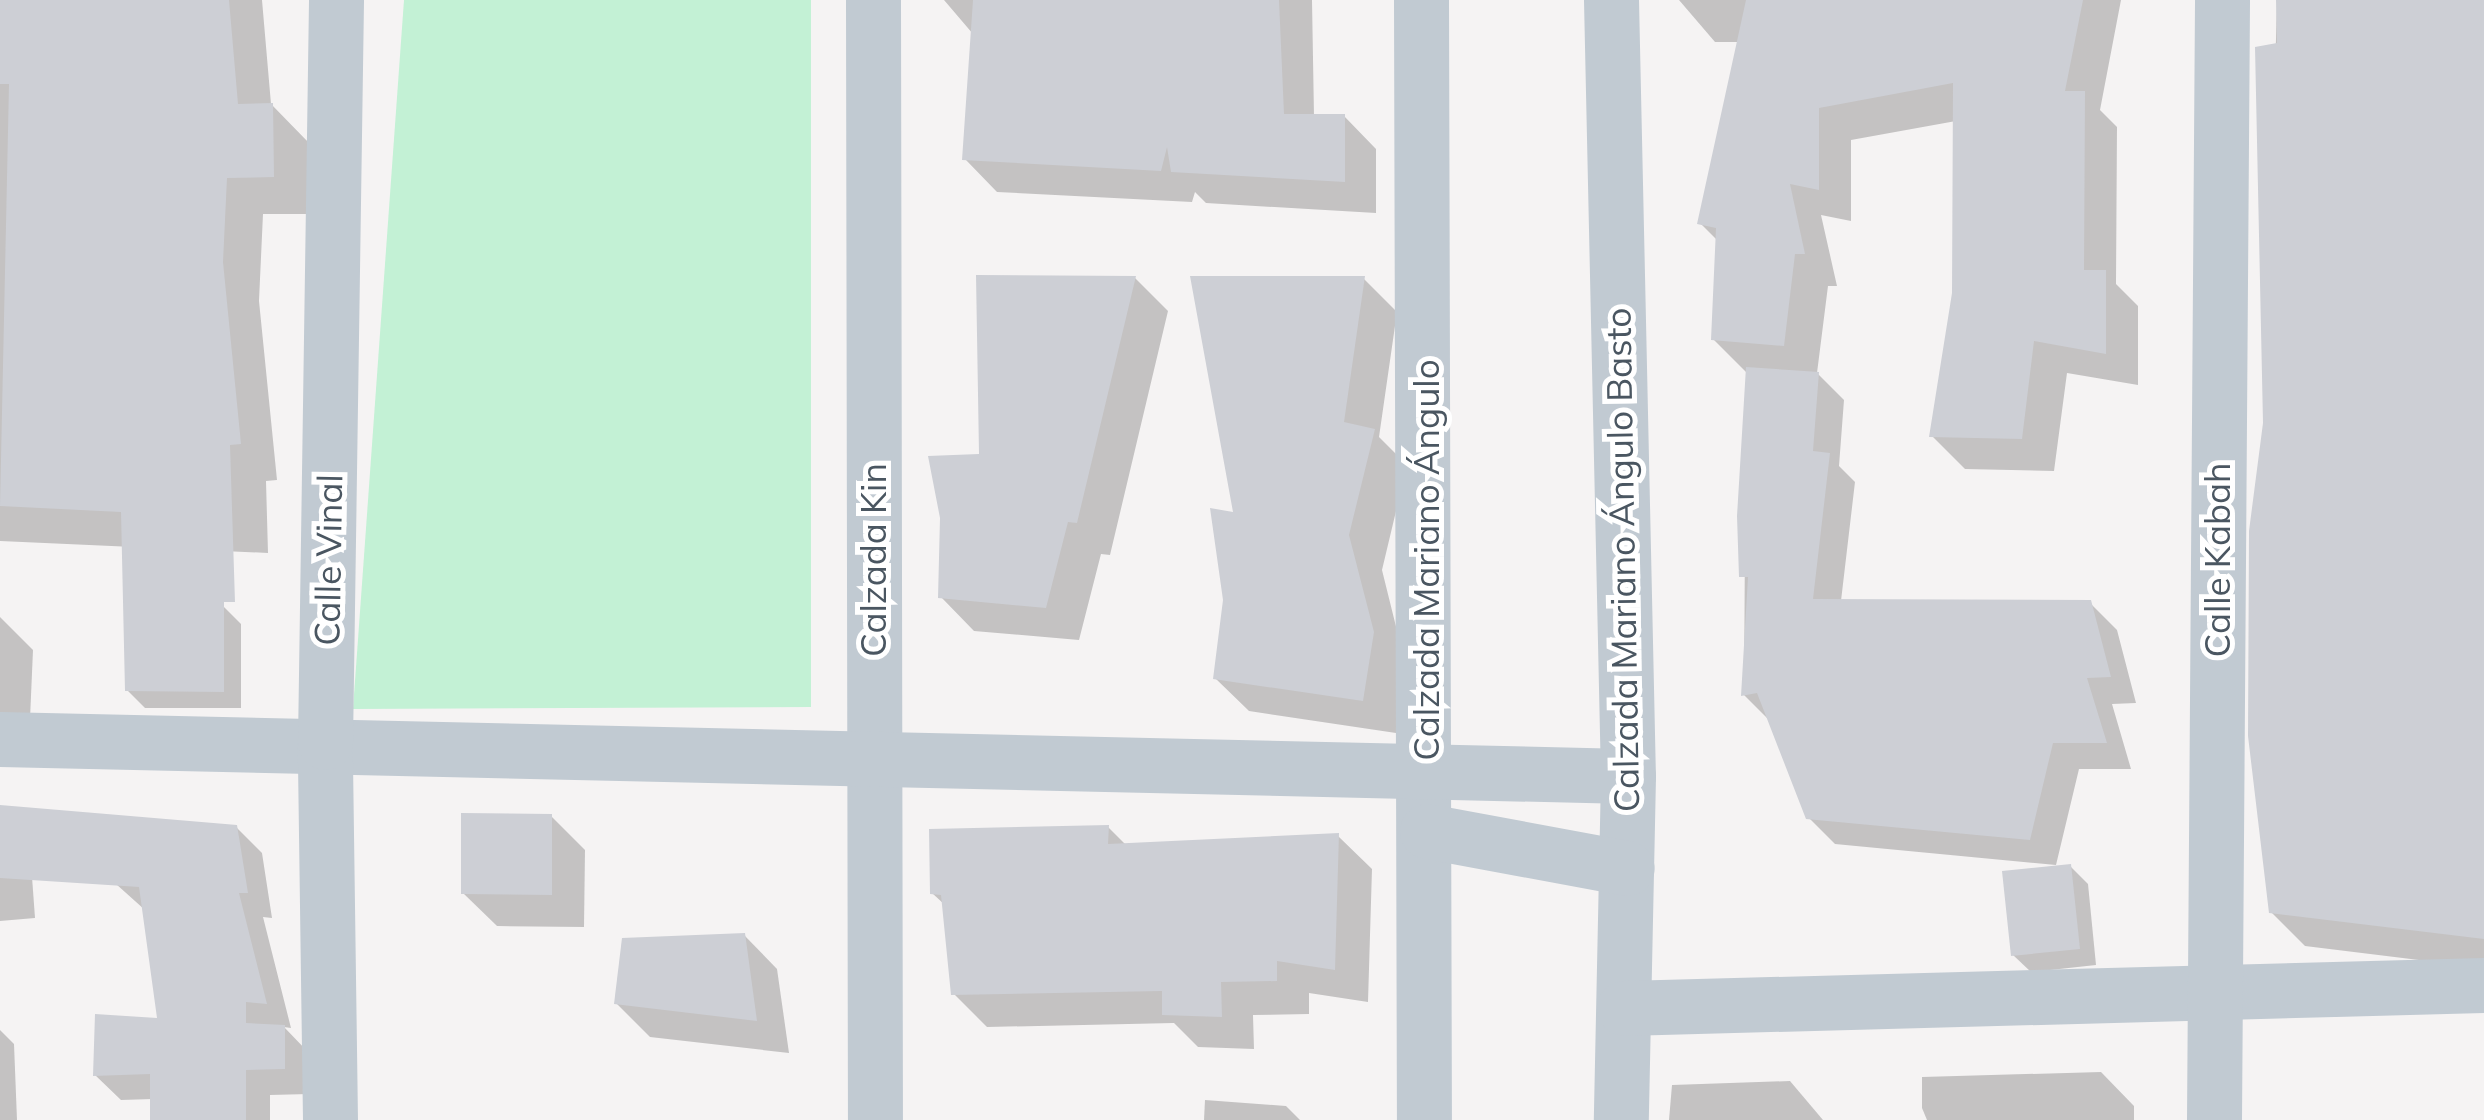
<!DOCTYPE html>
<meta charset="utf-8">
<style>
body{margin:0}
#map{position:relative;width:2484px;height:1120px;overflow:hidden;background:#f5f3f3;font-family:Mulish,sans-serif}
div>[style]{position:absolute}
.green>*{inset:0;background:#c3f1d5}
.shadow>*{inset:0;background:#0003}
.building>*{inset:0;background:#cdcfd5}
.minor>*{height:55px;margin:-27.5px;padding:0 27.5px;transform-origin:27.5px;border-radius:27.5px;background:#c1cad2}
span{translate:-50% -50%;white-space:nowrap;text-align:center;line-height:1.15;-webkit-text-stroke:10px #fff;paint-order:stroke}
.street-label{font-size:35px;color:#4a5661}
</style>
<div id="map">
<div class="green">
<div style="clip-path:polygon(404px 0,811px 0,811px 707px,353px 709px)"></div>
</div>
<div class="shadow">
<div style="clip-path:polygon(0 0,262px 0,271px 104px,309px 143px,310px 214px,263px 214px,259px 301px,277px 480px,266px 481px,268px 553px,0 541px)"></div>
<div style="clip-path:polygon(944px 0,1312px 0,1314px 116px,1344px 116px,1376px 149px,1376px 213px,1206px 203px,1195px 192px,1192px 202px,997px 192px,965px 159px,973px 34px)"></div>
<div style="clip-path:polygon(1679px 0,2121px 0,2100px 110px,2117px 127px,2116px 284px,2138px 306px,2138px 385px,2067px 373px,2054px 471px,1965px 469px,1932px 436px,1955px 293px,1956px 121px,1851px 140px,1851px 221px,1821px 215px,1837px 286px,1828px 286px,1817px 373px,1844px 400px,1839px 466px,1855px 482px,1841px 601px,2090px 603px,2117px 630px,2136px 703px,2112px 704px,2131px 769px,2079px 769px,2056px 865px,1835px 844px,1808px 817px,1771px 722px,1744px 695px,1746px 372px,1713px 339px,1718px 241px,1700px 223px,1739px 42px,1715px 42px)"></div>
<div style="clip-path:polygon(2277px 0,2484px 0,2484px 968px,2305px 946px,2271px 912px,2266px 423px)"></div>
<div style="clip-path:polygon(1135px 278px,1168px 311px,1110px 555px,1101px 554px,1079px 640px,974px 631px,941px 597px,942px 518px,982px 457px)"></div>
<div style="clip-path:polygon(1364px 279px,1397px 312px,1379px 437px,1407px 465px,1382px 570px,1406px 667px,1396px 733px,1249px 711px,1215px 678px,1236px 516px)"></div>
<div style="clip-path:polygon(223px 606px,241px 624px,241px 708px,145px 708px,127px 690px)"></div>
<div style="clip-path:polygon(0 617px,33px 650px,30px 719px,0 719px)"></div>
<div style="clip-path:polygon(551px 816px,585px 850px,584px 927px,497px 926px,463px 893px)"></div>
<div style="clip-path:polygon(236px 827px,262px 853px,272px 918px,263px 917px,291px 1028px,284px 1027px,309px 1053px,309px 1094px,270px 1095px,270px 1120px,153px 1120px,153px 1099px,121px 1100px,95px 1075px,160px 1020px,145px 910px,116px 884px)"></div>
<div style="clip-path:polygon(1108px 827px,1127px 846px,1338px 836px,1372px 869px,1368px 1002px,1309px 993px,1309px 1014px,1253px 1015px,1254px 1049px,1198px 1047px,1174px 1023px,987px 1027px,954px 994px,945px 905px,932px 893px)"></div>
<div style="clip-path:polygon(0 846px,31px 863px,35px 918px,0 921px)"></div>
<div style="clip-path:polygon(2070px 866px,2088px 884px,2096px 965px,2031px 972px,2013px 955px)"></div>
<div style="clip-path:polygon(744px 935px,777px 969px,789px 1053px,650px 1037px,616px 1003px)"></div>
<div style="clip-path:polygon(0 1030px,14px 1044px,17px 1120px,0 1120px)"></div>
<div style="clip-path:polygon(2101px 1072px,2134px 1106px,2134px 1120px,1927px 1120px,1922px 1108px,1922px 1077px)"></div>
<div style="clip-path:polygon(1790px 1081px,1823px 1120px,1669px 1120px,1672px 1085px)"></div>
<div style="clip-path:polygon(1205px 1100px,1286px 1106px,1300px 1120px,1204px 1120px)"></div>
</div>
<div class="building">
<div style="clip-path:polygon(0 0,229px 0,238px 104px,273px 103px,274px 177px,227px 178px,223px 262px,241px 444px,230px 445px,235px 602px,224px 602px,224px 692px,125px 691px,121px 512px,0 506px,9px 84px,0 84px)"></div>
<div style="clip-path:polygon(973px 0,1279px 0,1284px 114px,1345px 114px,1345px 182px,1171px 172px,1167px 147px,1161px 171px,962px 160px)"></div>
<div style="clip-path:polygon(1746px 0,2083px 0,2065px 91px,2085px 91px,2084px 270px,2106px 270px,2106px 354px,2034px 341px,2022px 439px,1929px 437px,1952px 293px,1953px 83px,1819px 108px,1819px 190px,1790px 184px,1805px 254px,1795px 254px,1784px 346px,1711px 340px,1716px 228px,1697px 224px)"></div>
<div style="clip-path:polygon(2276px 0,2484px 0,2484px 939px,2269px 913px,2248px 736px,2249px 531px,2263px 423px,2255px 47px,2277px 43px)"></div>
<div style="clip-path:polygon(976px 275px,1136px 276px,1077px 523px,1068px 522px,1046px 608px,938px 598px,940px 518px,928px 456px,979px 454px)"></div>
<div style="clip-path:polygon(1190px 276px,1365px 276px,1344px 422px,1375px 429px,1349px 535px,1374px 632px,1363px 701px,1213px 679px,1223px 600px,1210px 508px,1233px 512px)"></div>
<div style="clip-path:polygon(1746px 367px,1819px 372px,1813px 451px,1830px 453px,1813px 599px,2091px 600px,2111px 677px,2087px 678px,2107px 743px,2053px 743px,2030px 840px,1806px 819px,1757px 693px,1741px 696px,1748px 577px,1739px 577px,1737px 516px)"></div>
<div style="clip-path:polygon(0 805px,237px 825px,248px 893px,239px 893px,267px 1004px,246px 1002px,246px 1023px,285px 1025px,285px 1069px,246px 1070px,246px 1120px,150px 1120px,150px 1074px,93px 1076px,95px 1014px,157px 1018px,139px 887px,0 878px)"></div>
<div style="clip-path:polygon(461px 813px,552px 814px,552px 895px,461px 894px)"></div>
<div style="clip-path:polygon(1109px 825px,1108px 844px,1339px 833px,1335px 970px,1277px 961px,1277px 981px,1221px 982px,1222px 1017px,1162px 1015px,1162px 991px,951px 995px,941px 895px,930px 894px,929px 829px)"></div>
<div style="clip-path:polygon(2071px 864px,2080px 949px,2011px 956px,2002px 871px)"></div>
<div style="clip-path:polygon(745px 933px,757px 1021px,614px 1004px,622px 938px)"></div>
</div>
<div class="minor">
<div style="left:873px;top:0;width:1120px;rotate:89.9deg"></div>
<div style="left:1421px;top:0;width:1120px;rotate:89.85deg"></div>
<div style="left:1611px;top:0;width:776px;rotate:88.75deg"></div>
<div style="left:1628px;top:776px;width:344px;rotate:91.2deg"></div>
<div style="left:0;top:739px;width:1628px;rotate:1.3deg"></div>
<div style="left:1427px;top:831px;width:203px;rotate:10.5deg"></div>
<div style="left:1624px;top:1008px;width:860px;rotate:-1.53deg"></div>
<div style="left:330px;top:1120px;width:378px;rotate:-90.8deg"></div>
<div style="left:325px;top:742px;width:742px;rotate:-89.15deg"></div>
<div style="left:2214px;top:1120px;width:1120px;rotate:-89.59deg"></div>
</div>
<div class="street-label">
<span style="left:328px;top:560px;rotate:-89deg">Calle Vinal</span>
<span style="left:873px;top:560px;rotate:-90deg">Calzada Kin</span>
<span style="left:1426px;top:560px;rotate:-90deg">Calzada Mariano Ángulo</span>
<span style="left:1622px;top:560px;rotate:-91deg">Calzada Mariano Ángulo Basto</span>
<span style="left:2217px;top:560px;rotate:-90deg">Calle Kabah</span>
</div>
</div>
